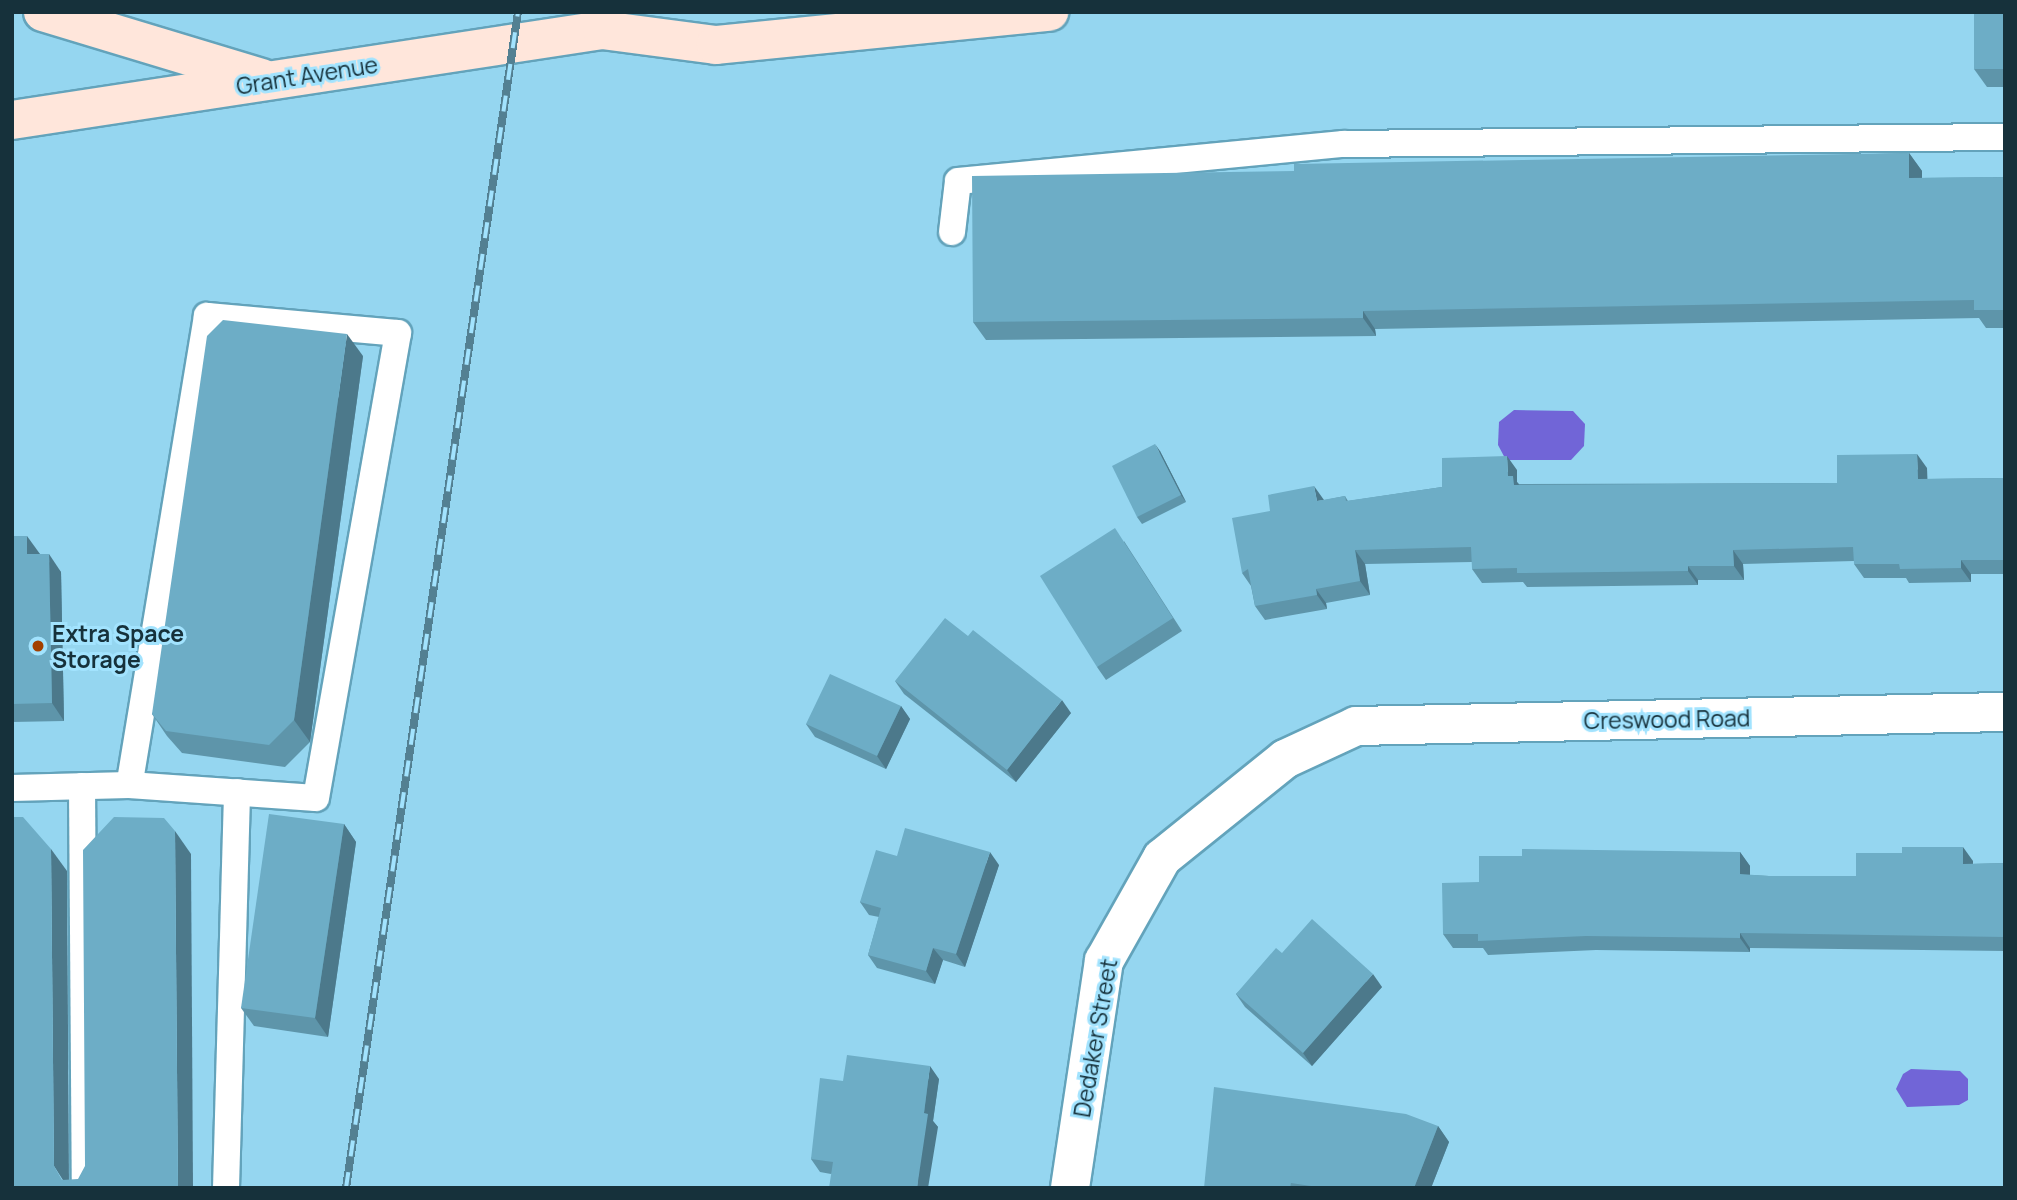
<!DOCTYPE html>
<style>
body{margin:0}
#map{position:relative;width:2017px;height:1200px;overflow:hidden;background:#95d6f0;font-family:Manrope,sans-serif}
div>[style]{position:absolute}
.water>*{inset:0;background:#7165d7}
.roads{filter:drop-shadow(2px 0 #63a3bb) drop-shadow(-2px 0 #63a3bb) drop-shadow(0 2px #63a3bb) drop-shadow(0 -2px #63a3bb)}
.lane>*{height:26px;margin:-13px;padding:0 13px;transform-origin:13px;border-radius:13px;background:#fff}
.street>*{height:38px;margin:-19px;padding:0 19px;transform-origin:19px;border-radius:19px;background:#fff}
.secondary>*{height:38px;margin:-19px;padding:0 19px;transform-origin:19px;border-radius:19px;background:#ffe6db}
.rail>*{height:8px;margin-top:-4px;transform-origin:0;background:repeating-linear-gradient(90deg,#a2e3fe 0 16px,#538092 0 32px);box-sizing:border-box;border-block:2px solid #538092}
.wall>*{inset:0;background:#5e95aa}
.shaded-wall>*{inset:0;background:#4c798b}
.building>*{inset:0;background:#6dadc6}
.dots>*{width:19px;height:19px;translate:-50% -50%;box-sizing:border-box;border:4px solid #a2e3fe;border-radius:50%}
span{translate:-50% -50%;white-space:nowrap;text-align:center;line-height:1.15;-webkit-text-stroke:6px #a2e3fe;paint-order:stroke}
.street-label{font-size:23px;color:#16313b}
.poi-label{font-size:23px;color:#16313b;font-weight:700}
.left{translate:0 -50%;text-align:left}
.frame{position:absolute;inset:0;border:14px solid #16313b;pointer-events:none}
</style>
<div id="map">
<div class="water">
<div style="clip-path:polygon(1514px 410px,1573px 411px,1585px 424px,1584px 446px,1571px 460px,1506px 460px,1498px 445px,1499px 422px)"></div>
<div style="clip-path:polygon(1911px 1069px,1960px 1071px,1968px 1079px,1968px 1100px,1959px 1105px,1907px 1107px,1896px 1089px,1903px 1074px)"></div>
</div>
<div class="roads">
<div class="lane">
<div style="left:952px;top:232px;width:51px;rotate:-83.3deg"></div>
<div style="left:958px;top:181px;width:387px;rotate:-5.5deg"></div>
<div style="left:1343px;top:144px;width:662px;rotate:-0.61deg"></div>
<div style="left:82px;top:786px;width:402px;rotate:89.6deg"></div>
<div style="left:12px;top:788px;width:117px;rotate:-1.5deg"></div>
<div style="left:129px;top:785px;width:187px;rotate:4deg"></div>
<div style="left:316px;top:798px;width:472px;rotate:-80deg"></div>
<div style="left:398px;top:333px;width:192px;rotate:-174.9deg"></div>
<div style="left:207px;top:316px;width:475px;rotate:99.4deg"></div>
<div style="left:226px;top:1188px;width:396px;rotate:-88.4deg"></div>
</div>
<div class="street">
<div style="left:1070px;top:1188px;width:230px;rotate:-81.5deg"></div>
<div style="left:1104px;top:961px;width:118px;rotate:-60.6deg"></div>
<div style="left:1162px;top:858px;width:158px;rotate:-38.8deg"></div>
<div style="left:1285px;top:759px;width:78px;rotate:-24.9deg"></div>
<div style="left:1356px;top:726px;width:649px;rotate:-1.24deg"></div>
</div>
<div class="secondary">
<div style="left:43px;top:12px;width:229px;rotate:16.8deg"></div>
<div style="left:12px;top:120px;width:597px;rotate:-8.67deg"></div>
<div style="left:602px;top:30px;width:115px;rotate:7.5deg"></div>
<div style="left:716px;top:45px;width:335px;rotate:-5.7deg"></div>
</div>
</div>
<div class="rail">
<div style="left:346px;top:1188px;width:1189px;rotate:-81.68deg"></div>
</div>
<div class="wall">
<div style="clip-path:polygon(2005px 12px,2005px 87px,1987px 87px,1974px 69px)"></div>
<div style="clip-path:polygon(1909px 153px,1922px 171px,1922px 178px,2005px 177px,2005px 328px,1986px 328px,1979px 318px,1375px 329px,1376px 336px,986px 340px,973px 322px,1294px 171px)"></div>
<div style="clip-path:polygon(363px 356px,310px 742px,285px 767px,182px 753px,167px 736px,152px 714px)"></div>
<div style="clip-path:polygon(1160px 451px,1186px 502px,1142px 524px,1137px 517px)"></div>
<div style="clip-path:polygon(1927px 468px,1927px 479px,2005px 478px,2005px 574px,1971px 574px,1971px 582px,1909px 583px,1906px 578px,1864px 578px,1854px 564px,1854px 561px,1743px 564px,1744px 580px,1698px 580px,1698px 585px,1527px 587px,1523px 582px,1482px 583px,1472px 569px,1472px 562px,1365px 564px,1370px 595px,1326px 603px,1327px 609px,1265px 620px,1255px 606px,1251px 586px,1242px 573px,1270px 511px,1345px 496px,1348px 501px,1442px 487px,1517px 470px,1517px 482px,1519px 484px,1837px 483px)"></div>
<div style="clip-path:polygon(12px 536px,40px 554px,61px 572px,64px 721px,12px 722px)"></div>
<div style="clip-path:polygon(1124px 541px,1182px 631px,1106px 680px,1097px 667px)"></div>
<div style="clip-path:polygon(895px 681px,1071px 713px,1016px 782px,904px 694px)"></div>
<div style="clip-path:polygon(901px 706px,910px 719px,886px 769px,815px 737px,806px 724px)"></div>
<div style="clip-path:polygon(344px 824px,356px 842px,328px 1037px,254px 1026px,241px 1008px)"></div>
<div style="clip-path:polygon(1740px 852px,1750px 866px,1750px 875px,1769px 876px,1856px 876px,1973px 861px,1973px 864px,2005px 863px,2005px 951px,1750px 948px,1750px 952px,1596px 950px,1488px 955px,1483px 948px,1453px 948px,1443px 934px,1479px 882px)"></div>
<div style="clip-path:polygon(897px 856px,999px 865px,965px 967px,943px 960px,935px 984px,877px 968px,868px 955px,879px 917px,869px 915px,860px 902px)"></div>
<div style="clip-path:polygon(1282px 953px,1382px 987px,1312px 1066px,1245px 1007px,1236px 994px)"></div>
<div style="clip-path:polygon(939px 1079px,933px 1121px,938px 1127px,831px 1174px,820px 1172px,811px 1159px,843px 1081px)"></div>
<div style="clip-path:polygon(1438px 1126px,1449px 1142px,1431px 1188px,1204px 1188px)"></div>
</div>
<div class="shaded-wall">
<div style="clip-path:polygon(1909px 153px,1922px 171px,1922px 197px,1909px 178px)"></div>
<div style="clip-path:polygon(1363px 311px,1375px 329px,1376px 336px,1363px 318px)"></div>
<div style="clip-path:polygon(347px 334px,363px 356px,310px 742px,294px 720px)"></div>
<div style="clip-path:polygon(1155px 444px,1160px 451px,1186px 502px,1181px 495px)"></div>
<div style="clip-path:polygon(1917px 454px,1927px 468px,1928px 493px,1918px 479px)"></div>
<div style="clip-path:polygon(1507px 456px,1517px 470px,1517px 482px,1523px 490px,1524px 499px,1508px 476px)"></div>
<div style="clip-path:polygon(1314px 486px,1324px 500px,1317px 501px)"></div>
<div style="clip-path:polygon(27px 536px,40px 554px,27px 554px)"></div>
<div style="clip-path:polygon(1355px 550px,1365px 564px,1370px 595px,1360px 581px)"></div>
<div style="clip-path:polygon(1733px 550px,1743px 564px,1744px 580px,1734px 566px)"></div>
<div style="clip-path:polygon(49px 554px,61px 572px,64px 721px,52px 703px)"></div>
<div style="clip-path:polygon(1961px 560px,1971px 574px,1971px 582px,1961px 568px)"></div>
<div style="clip-path:polygon(1688px 566px,1698px 580px,1698px 585px,1688px 571px)"></div>
<div style="clip-path:polygon(1316px 589px,1326px 603px,1327px 609px,1317px 595px)"></div>
<div style="clip-path:polygon(1062px 700px,1071px 713px,1016px 782px,1007px 770px)"></div>
<div style="clip-path:polygon(901px 706px,910px 719px,886px 769px,877px 756px)"></div>
<div style="clip-path:polygon(344px 824px,356px 842px,328px 1037px,315px 1018px)"></div>
<div style="clip-path:polygon(175px 831px,191px 854px,193px 1188px,178px 1188px)"></div>
<div style="clip-path:polygon(1963px 847px,1973px 861px,1973px 878px,1963px 864px)"></div>
<div style="clip-path:polygon(51px 849px,67px 871px,69px 1188px,68px 1188px,54px 1166px)"></div>
<div style="clip-path:polygon(990px 852px,999px 865px,965px 967px,956px 954px)"></div>
<div style="clip-path:polygon(1740px 852px,1750px 866px,1750px 888px,1740px 874px)"></div>
<div style="clip-path:polygon(1740px 933px,1750px 948px,1750px 952px,1740px 938px)"></div>
<div style="clip-path:polygon(933px 948px,943px 960px,935px 984px,926px 971px)"></div>
<div style="clip-path:polygon(1373px 974px,1382px 987px,1312px 1066px,1303px 1053px)"></div>
<div style="clip-path:polygon(930px 1066px,939px 1079px,933px 1121px,938px 1127px,928px 1188px,917px 1188px,924px 1113px)"></div>
<div style="clip-path:polygon(1438px 1126px,1449px 1142px,1431px 1188px,1414px 1188px)"></div>
</div>
<div class="building">
<div style="clip-path:polygon(1974px 12px,2005px 12px,2005px 69px,1974px 69px)"></div>
<div style="clip-path:polygon(1909px 153px,1909px 178px,2005px 177px,2005px 310px,1974px 310px,1974px 300px,1363px 311px,1363px 318px,973px 322px,972px 176px,1294px 171px,1294px 164px)"></div>
<div style="clip-path:polygon(223px 320px,347px 334px,294px 720px,269px 745px,166px 731px,152px 714px,207px 336px)"></div>
<div style="clip-path:polygon(1155px 444px,1181px 495px,1137px 517px,1112px 466px)"></div>
<div style="clip-path:polygon(1917px 454px,1918px 479px,2005px 478px,2005px 560px,1961px 560px,1961px 568px,1900px 569px,1899px 564px,1854px 564px,1853px 547px,1733px 550px,1734px 566px,1688px 566px,1688px 571px,1517px 573px,1517px 568px,1472px 569px,1471px 547px,1355px 550px,1360px 581px,1316px 589px,1317px 595px,1255px 606px,1248px 569px,1242px 573px,1232px 518px,1270px 511px,1268px 495px,1314px 486px,1317px 501px,1345px 496px,1346px 501px,1442px 487px,1442px 458px,1507px 456px,1508px 476px,1513px 476px,1514px 485px,1837px 483px,1837px 455px)"></div>
<div style="clip-path:polygon(1115px 528px,1173px 618px,1097px 667px,1040px 576px)"></div>
<div style="clip-path:polygon(12px 536px,27px 536px,27px 554px,49px 554px,52px 703px,12px 704px)"></div>
<div style="clip-path:polygon(945px 618px,968px 636px,973px 630px,1062px 700px,1007px 770px,895px 681px)"></div>
<div style="clip-path:polygon(830px 674px,901px 706px,877px 756px,806px 724px)"></div>
<div style="clip-path:polygon(269px 814px,344px 824px,315px 1018px,241px 1008px)"></div>
<div style="clip-path:polygon(12px 817px,23px 817px,51px 849px,54px 1166px,62px 1180px,78px 1179px,85px 1166px,83px 850px,114px 817px,164px 818px,175px 831px,178px 1188px,12px 1188px)"></div>
<div style="clip-path:polygon(905px 828px,990px 852px,956px 954px,933px 948px,926px 971px,868px 955px,881px 908px,860px 902px,876px 850px,897px 856px)"></div>
<div style="clip-path:polygon(1902px 847px,1963px 847px,1963px 864px,2005px 863px,2005px 937px,1740px 933px,1740px 938px,1586px 936px,1478px 941px,1478px 934px,1443px 934px,1442px 883px,1479px 882px,1479px 856px,1522px 856px,1522px 849px,1740px 852px,1740px 874px,1769px 876px,1856px 876px,1856px 853px,1902px 853px)"></div>
<div style="clip-path:polygon(1312px 919px,1373px 974px,1303px 1053px,1236px 994px,1276px 948px,1282px 953px)"></div>
<div style="clip-path:polygon(847px 1055px,930px 1066px,924px 1113px,928px 1114px,917px 1188px,829px 1188px,833px 1162px,811px 1159px,820px 1078px,843px 1081px)"></div>
<div style="clip-path:polygon(1214px 1087px,1406px 1114px,1438px 1126px,1414px 1188px,1324px 1188px,1291px 1183px,1290px 1188px,1204px 1188px)"></div>
</div>
<div class="dots">
<div style="left:38px;top:646px;background:#a24000"></div>
</div>
<div class="street-label">
<span style="left:307px;top:75px;rotate:-9deg">Grant Avenue</span>
<span style="left:1667px;top:719px;rotate:-1deg">Creswood Road</span>
<span style="left:1095px;top:1038px;rotate:-80deg">Dedaker Street</span>
</div>
<div class="poi-label">
<span class="left" style="left:52px;top:646px">Extra Space<br>Storage</span>
</div>
<div class="frame"></div>
</div>
